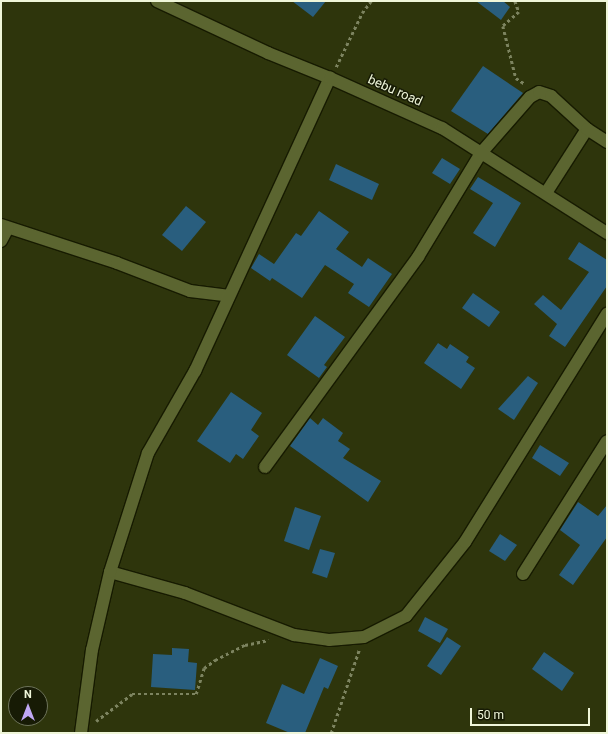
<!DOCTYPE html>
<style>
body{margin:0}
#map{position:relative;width:608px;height:734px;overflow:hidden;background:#2e350c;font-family:Roboto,sans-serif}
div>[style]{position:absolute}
.building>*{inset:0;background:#295e7e}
.path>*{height:2.5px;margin-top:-1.25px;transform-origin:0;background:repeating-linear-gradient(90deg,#7d8460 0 3px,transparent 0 6px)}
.roads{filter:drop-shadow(1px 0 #171b01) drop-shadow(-1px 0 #171b01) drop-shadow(0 1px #171b01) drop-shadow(0 -1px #171b01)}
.street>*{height:12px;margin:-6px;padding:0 6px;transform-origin:6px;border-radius:6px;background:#5b6530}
.secondary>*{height:12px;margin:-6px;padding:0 6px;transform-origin:6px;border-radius:6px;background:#5b6530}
span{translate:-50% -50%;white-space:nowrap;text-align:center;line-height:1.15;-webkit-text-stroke:3px #171b05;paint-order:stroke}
.street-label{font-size:13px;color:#eff6d9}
.frame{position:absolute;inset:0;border:2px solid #eff6d9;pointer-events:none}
.north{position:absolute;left:8px;top:686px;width:40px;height:40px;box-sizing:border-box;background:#171b05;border:1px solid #6d735a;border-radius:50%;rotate:0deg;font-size:11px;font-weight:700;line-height:16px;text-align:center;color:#eff6d9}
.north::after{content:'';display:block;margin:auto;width:14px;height:18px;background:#c0a8f4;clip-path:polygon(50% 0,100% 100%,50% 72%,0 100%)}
.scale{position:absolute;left:470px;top:708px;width:120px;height:18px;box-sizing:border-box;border:2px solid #eff6d9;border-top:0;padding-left:5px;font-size:12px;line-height:14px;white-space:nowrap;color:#eff6d9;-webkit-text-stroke:3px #171b05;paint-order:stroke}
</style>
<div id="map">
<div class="building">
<div style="clip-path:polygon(292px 1px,326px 1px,313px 17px)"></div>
<div style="clip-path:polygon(476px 1px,503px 1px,510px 7px,501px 20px)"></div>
<div style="clip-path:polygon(483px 66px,523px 93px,488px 134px,451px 111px)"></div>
<div style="clip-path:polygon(442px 158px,460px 169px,450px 184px,432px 173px)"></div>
<div style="clip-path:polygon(336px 164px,379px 184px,372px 200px,329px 180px)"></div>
<div style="clip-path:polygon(478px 177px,521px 203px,495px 247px,473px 233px,493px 203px,470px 189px)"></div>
<div style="clip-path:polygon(186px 206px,206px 222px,182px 251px,162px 235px)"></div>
<div style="clip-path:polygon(319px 211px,349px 232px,336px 249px,362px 267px,368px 258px,392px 274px,369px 307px,348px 293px,354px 284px,325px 265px,302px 298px,272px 278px,270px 281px,251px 268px,259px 254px,274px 264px,296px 233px,301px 236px)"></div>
<div style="clip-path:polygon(579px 242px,607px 260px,607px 286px,565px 347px,549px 336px,557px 324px,534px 304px,543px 295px,561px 310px,589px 272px,568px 259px)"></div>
<div style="clip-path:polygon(473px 293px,500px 312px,489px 327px,462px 308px)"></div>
<div style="clip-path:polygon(315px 316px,345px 337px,324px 365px,327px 367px,319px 378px,287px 355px)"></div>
<div style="clip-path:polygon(438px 343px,447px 349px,450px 344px,469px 357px,466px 362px,475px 368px,461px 389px,424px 363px)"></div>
<div style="clip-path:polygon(528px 376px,538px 383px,514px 420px,498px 409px)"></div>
<div style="clip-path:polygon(231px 392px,262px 413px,251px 430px,259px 436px,243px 459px,236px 454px,230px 463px,197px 441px)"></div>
<div style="clip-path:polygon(310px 418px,318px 425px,323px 418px,343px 433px,338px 441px,350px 449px,343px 458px,381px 481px,368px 502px,290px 446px)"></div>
<div style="clip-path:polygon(540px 445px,569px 463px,560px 476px,532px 458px)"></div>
<div style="clip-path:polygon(578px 502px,598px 516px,607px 505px,607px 537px,573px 585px,559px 575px,580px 545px,560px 530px)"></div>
<div style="clip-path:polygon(295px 507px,321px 516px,309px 550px,284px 541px)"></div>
<div style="clip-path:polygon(500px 534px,517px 545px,505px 561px,489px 551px)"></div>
<div style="clip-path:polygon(320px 549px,335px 553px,327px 578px,312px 573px)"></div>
<div style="clip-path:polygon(425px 617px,448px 629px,440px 643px,418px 631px)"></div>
<div style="clip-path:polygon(447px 637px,461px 646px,441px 675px,427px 666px)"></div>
<div style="clip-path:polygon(172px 648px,189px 649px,188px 662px,197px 663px,195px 690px,151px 687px,153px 654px,172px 655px)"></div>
<div style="clip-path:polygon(544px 652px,574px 673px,562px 691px,532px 669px)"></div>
<div style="clip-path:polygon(320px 658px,338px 666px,328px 689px,324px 687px,305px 733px,290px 733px,266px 723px,282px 684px,304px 694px)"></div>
</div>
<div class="path">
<div style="left:515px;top:1px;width:12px;rotate:70deg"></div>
<div style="left:519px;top:12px;width:21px;rotate:139deg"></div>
<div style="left:503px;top:26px;width:54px;rotate:76deg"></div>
<div style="left:516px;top:78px;width:11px;rotate:34deg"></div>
<div style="left:336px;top:67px;width:60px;rotate:-64.3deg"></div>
<div style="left:362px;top:13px;width:15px;rotate:-53deg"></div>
<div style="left:96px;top:721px;width:45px;rotate:-36.9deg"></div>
<div style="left:132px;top:694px;width:64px"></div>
<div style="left:196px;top:694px;width:27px;rotate:-73deg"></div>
<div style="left:204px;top:668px;width:14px;rotate:-36deg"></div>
<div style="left:215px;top:660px;width:34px;rotate:-27deg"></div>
<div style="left:245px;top:645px;width:24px;rotate:-12deg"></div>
<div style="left:331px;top:733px;width:88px;rotate:-71.4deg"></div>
</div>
<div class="roads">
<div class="street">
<div style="left:546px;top:193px;width:76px;rotate:-57.4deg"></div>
<div style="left:1px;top:225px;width:122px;rotate:18.1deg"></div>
<div style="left:117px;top:263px;width:78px;rotate:21deg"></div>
<div style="left:190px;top:291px;width:38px;rotate:7deg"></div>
<div style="left:1px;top:241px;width:15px;rotate:-62deg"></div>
<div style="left:265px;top:467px;width:260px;rotate:-53.9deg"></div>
<div style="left:418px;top:257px;width:122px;rotate:-58.8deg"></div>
<div style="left:481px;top:153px;width:74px;rotate:-48.8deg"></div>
<div style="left:530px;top:97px;width:10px;rotate:-29deg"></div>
<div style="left:539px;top:92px;width:13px;rotate:18deg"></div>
<div style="left:551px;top:96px;width:49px;rotate:42.5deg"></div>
<div style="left:587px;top:129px;width:24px;rotate:33deg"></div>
<div style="left:110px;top:572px;width:78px;rotate:15.6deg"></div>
<div style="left:185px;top:593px;width:117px;rotate:21.1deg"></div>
<div style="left:294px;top:635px;width:35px;rotate:8deg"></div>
<div style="left:329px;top:640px;width:35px;rotate:-5deg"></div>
<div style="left:364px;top:637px;width:47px;rotate:-26.6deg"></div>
<div style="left:406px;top:616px;width:95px;rotate:-51.4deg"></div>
<div style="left:465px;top:542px;width:269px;rotate:-58.1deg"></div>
<div style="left:523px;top:574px;width:157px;rotate:-57.7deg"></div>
<div style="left:81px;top:733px;width:84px;rotate:-82.5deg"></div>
<div style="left:92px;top:650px;width:80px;rotate:-77deg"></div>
<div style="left:110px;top:572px;width:125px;rotate:-72.3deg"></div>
<div style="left:148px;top:453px;width:95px;rotate:-60.2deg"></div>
<div style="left:195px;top:371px;width:323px;rotate:-65.3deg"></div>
</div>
<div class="secondary">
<div style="left:157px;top:1px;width:123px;rotate:25.1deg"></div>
<div style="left:268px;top:53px;width:67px;rotate:22deg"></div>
<div style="left:330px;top:78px;width:123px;rotate:24.1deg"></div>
<div style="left:442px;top:128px;width:196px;rotate:32.5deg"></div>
</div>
</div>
<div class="street-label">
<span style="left:395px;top:91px;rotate:24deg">bebu road</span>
</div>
<div class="frame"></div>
<div class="north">N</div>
<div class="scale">50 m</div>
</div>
